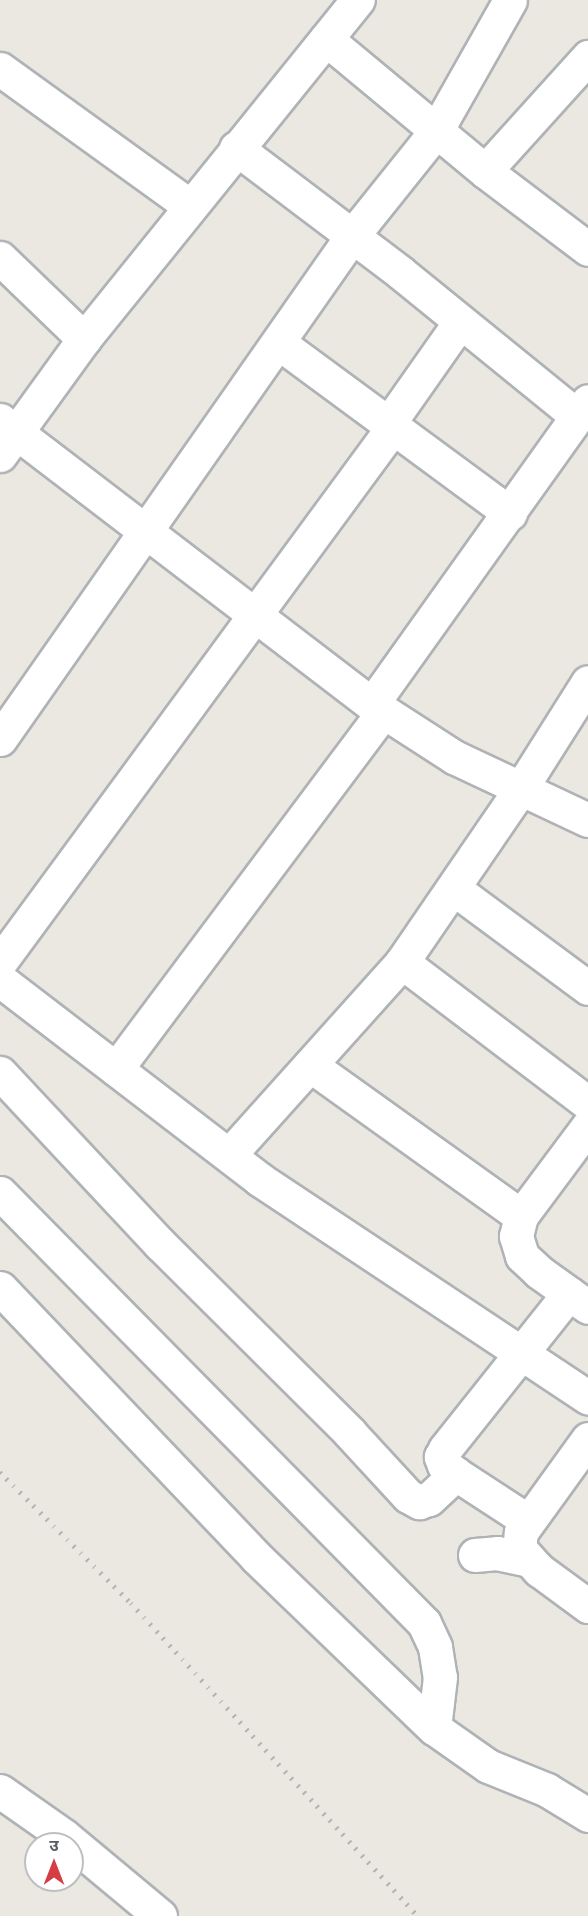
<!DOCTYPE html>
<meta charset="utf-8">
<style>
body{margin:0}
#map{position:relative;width:588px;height:1916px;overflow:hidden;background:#ebe8e2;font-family:Raleway,"Noto Sans Devanagari",sans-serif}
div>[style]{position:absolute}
.roads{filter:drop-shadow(2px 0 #afb3b6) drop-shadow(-2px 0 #afb3b6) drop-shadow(0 2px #afb3b6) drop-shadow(0 -2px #afb3b6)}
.street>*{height:33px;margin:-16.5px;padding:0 16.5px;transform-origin:16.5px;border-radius:16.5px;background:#fff}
.rail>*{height:4.5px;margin-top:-2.25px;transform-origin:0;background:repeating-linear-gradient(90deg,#b0b1b1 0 1.5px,transparent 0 9.5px)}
span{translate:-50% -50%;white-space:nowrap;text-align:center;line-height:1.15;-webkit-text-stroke:6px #fff;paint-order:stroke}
.north{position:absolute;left:24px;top:1832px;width:60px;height:60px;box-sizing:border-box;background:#fff;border:2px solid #bdbfc0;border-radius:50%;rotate:0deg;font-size:16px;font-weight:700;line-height:24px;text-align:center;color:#5a5e61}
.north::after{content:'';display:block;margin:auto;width:21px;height:27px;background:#d53d45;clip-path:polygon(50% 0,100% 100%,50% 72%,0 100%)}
</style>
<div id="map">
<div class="roads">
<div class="street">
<div style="left:326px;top:39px;width:207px;rotate:39.7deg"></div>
<div style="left:485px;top:171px;width:129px;rotate:37.1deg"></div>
<div style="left:0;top:69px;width:234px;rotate:35.8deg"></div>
<div style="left:236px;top:148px;width:207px;rotate:37.1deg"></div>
<div style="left:401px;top:273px;width:227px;rotate:39.1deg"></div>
<div style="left:485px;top:171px;width:154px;rotate:-47.9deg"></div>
<div style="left:0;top:258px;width:117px;rotate:44deg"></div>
<div style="left:279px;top:343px;width:287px;rotate:36.4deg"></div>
<div style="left:0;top:420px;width:468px;rotate:37.4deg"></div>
<div style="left:372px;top:704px;width:98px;rotate:32.9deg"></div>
<div style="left:454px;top:757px;width:148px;rotate:25.2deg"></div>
<div style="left:389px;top:423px;width:123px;rotate:-54.9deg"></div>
<div style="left:0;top:455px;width:143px;rotate:-54.1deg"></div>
<div style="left:84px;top:339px;width:436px;rotate:-51.1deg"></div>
<div style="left:372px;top:704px;width:372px;rotate:-54.5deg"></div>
<div style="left:0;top:739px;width:614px;rotate:-55.02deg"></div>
<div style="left:352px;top:236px;width:134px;rotate:-51.3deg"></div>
<div style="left:436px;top:131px;width:150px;rotate:-60.5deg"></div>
<div style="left:453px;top:888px;width:168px;rotate:36.5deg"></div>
<div style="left:0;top:962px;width:664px;rotate:-53.7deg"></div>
<div style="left:402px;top:962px;width:233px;rotate:37.2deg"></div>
<div style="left:0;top:980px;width:327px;rotate:37.5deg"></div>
<div style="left:259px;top:1179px;width:395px;rotate:33.6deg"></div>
<div style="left:310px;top:1065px;width:259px;rotate:35.6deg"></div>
<div style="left:116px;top:1069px;width:446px;rotate:-53.2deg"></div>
<div style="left:0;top:1073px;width:234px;rotate:46.9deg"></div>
<div style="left:160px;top:1244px;width:267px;rotate:44.8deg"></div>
<div style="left:349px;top:1432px;width:87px;rotate:47.3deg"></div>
<div style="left:408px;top:1496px;width:13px;rotate:29deg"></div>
<div style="left:419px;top:1502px;width:10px;rotate:-17deg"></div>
<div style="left:429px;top:1499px;width:37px;rotate:-43deg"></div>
<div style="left:456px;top:1474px;width:86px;rotate:33.1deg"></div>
<div style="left:588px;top:1126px;width:112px;rotate:126.7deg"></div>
<div style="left:521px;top:1216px;width:21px;rotate:104deg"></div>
<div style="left:516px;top:1236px;width:21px;rotate:73deg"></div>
<div style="left:522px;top:1256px;width:23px;rotate:43deg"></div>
<div style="left:539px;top:1272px;width:60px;rotate:35.5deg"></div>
<div style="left:229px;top:1155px;width:259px;rotate:-48.1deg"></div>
<div style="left:402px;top:962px;width:211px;rotate:-55.6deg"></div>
<div style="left:521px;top:788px;width:125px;rotate:-57.7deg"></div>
<div style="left:0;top:1193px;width:604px;rotate:45.4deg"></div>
<div style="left:424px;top:1623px;width:26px;rotate:65deg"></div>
<div style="left:435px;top:1647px;width:30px;rotate:81deg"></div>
<div style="left:440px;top:1677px;width:51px;rotate:96.7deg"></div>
<div style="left:0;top:1288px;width:371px;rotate:46.4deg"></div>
<div style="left:256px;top:1557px;width:247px;rotate:43.9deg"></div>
<div style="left:434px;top:1728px;width:66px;rotate:35.1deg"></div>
<div style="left:488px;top:1766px;width:64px;rotate:22.1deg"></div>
<div style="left:547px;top:1790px;width:48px;rotate:31.4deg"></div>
<div style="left:588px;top:1439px;width:115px;rotate:125.8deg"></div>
<div style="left:521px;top:1532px;width:16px;rotate:97deg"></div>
<div style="left:519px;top:1548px;width:30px;rotate:48deg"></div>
<div style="left:539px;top:1570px;width:61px;rotate:36.3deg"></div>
<div style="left:456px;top:1474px;width:15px;rotate:-143deg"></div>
<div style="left:444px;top:1465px;width:9px;rotate:-111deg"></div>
<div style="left:441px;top:1457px;width:9px;rotate:-63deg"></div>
<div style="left:445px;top:1449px;width:199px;rotate:-51.5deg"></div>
<div style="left:475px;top:1555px;width:22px;rotate:-5deg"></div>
<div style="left:497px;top:1553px;width:30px;rotate:12deg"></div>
<div style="left:0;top:1791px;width:78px;rotate:35.1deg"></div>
<div style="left:64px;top:1836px;width:125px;rotate:39.8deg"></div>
</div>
</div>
<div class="rail">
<div style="left:0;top:1472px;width:185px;rotate:45deg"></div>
<div style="left:131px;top:1603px;width:425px;rotate:47.5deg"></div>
</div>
<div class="north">उ</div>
</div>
